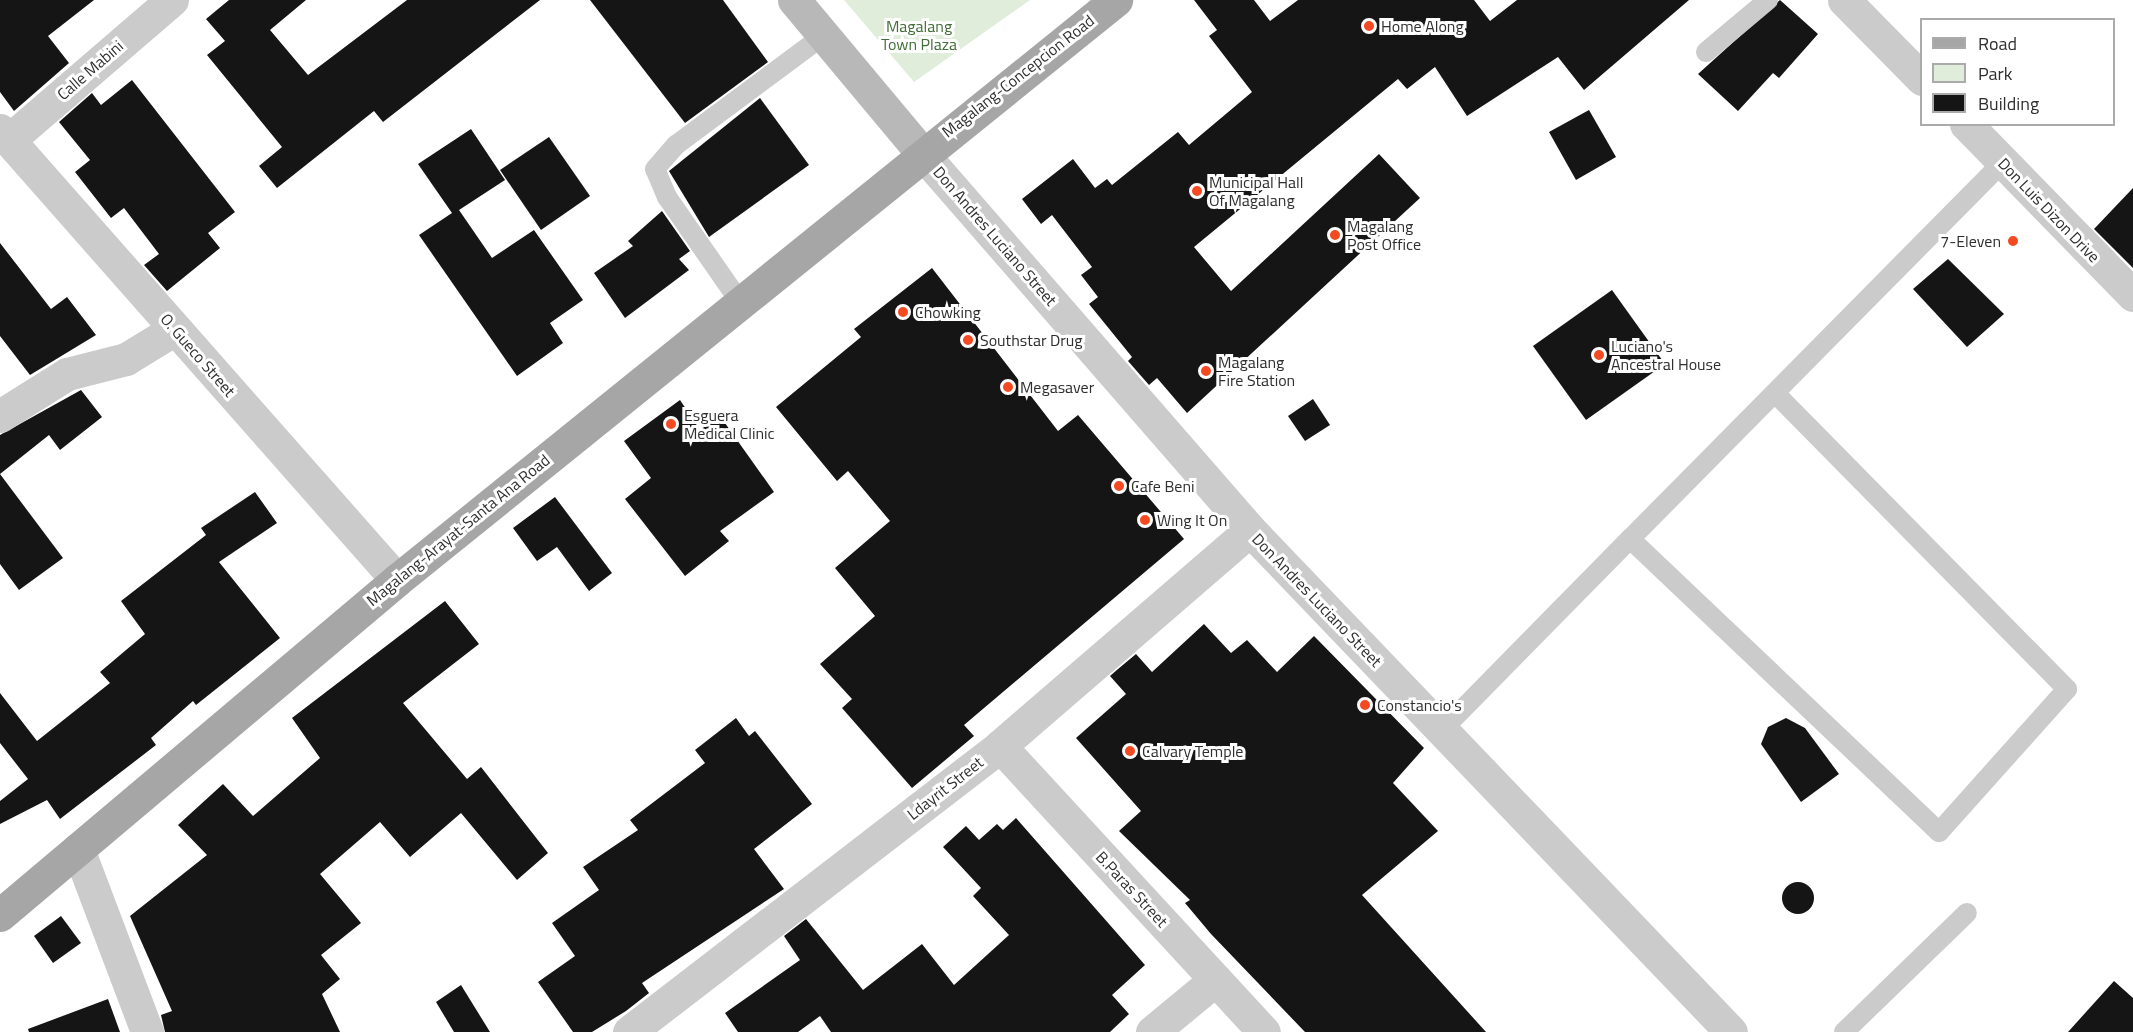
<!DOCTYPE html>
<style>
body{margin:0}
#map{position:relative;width:2133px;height:1032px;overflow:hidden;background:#fff;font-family:"Titillium Web",sans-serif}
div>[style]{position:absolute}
.green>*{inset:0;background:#e0eddb}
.building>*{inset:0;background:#151515}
.round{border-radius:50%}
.service>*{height:20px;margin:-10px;padding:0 10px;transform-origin:10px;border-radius:10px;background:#cbcbcb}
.minor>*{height:33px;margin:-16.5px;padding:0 16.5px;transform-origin:16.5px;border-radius:16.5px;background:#cbcbcb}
.tertiary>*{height:33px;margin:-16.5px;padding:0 16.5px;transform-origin:16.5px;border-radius:16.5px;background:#cbcbcb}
.secondary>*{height:33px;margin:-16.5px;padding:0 16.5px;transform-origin:16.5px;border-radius:16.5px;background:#b8b8b8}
.primary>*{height:33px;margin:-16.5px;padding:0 16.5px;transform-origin:16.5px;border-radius:16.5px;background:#a6a6a6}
.dots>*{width:16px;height:16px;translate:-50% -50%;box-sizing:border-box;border:3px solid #fff;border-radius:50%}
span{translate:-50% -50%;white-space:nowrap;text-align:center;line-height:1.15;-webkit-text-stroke:6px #fff;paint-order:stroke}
.park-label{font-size:16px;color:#436e38}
.poi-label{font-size:16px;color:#2e2e2e}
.left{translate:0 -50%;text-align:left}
.right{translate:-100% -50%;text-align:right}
.street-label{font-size:16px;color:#2e2e2e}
.legend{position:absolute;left:1920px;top:18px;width:195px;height:108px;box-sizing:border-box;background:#fff;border:2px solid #ababab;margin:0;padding:8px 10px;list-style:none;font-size:18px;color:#2e2e2e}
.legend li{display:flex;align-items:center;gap:12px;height:30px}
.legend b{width:30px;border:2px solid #ababab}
</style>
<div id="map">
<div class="green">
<div style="clip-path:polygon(844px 0,1030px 0,914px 82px)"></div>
</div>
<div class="building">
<div style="clip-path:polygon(0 0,94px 0,48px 36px,69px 63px,14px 111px,0 92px)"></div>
<div style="clip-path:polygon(229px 0,306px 0,270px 30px,308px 75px,407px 0,540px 0,383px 122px,374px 111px,277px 188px,259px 166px,282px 147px,207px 55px,225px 41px,206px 19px)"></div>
<div style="clip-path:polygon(590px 0,723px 0,768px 62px,685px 123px)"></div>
<div style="clip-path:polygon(1194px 0,1254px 0,1270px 21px,1298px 0,1474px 0,1490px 21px,1517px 0,1689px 0,1584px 90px,1558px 57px,1467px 116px,1435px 67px,1407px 89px,1398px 79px,1194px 247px,1231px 291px,1379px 154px,1420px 198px,1187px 413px,1157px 378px,1149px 385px,1128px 361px,1132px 357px,1089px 304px,1098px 297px,1081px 275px,1092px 267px,1052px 215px,1041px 224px,1022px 199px,1073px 159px,1095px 188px,1107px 179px,1112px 185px,1178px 132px,1189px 145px,1252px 92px,1209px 36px,1217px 30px)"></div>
<div style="clip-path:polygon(1780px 0,1818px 34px,1779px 78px,1773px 73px,1738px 111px,1698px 74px)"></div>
<div style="clip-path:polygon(132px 80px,235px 212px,208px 233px,220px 248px,167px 291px,144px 265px,159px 254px,124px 208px,111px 218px,75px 172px,90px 160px,59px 122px,92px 93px,101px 105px)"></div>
<div style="clip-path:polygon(760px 98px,809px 165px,709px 237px,669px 171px)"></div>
<div style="clip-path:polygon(1589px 110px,1616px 157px,1576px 180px,1549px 132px)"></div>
<div style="clip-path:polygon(471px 129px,505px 180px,459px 210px,492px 258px,534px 230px,583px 300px,550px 323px,563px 343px,517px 376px,419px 235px,452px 213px,418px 164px)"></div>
<div style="clip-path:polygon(549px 137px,590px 196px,541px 230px,500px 170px)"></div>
<div style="clip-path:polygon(2133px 188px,2133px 268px,2094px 229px)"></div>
<div style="clip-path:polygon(662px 211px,690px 251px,679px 259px,689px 270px,625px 318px,594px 273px,633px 246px,628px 241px)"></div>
<div style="clip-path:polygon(0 243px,51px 309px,67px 297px,96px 335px,30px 375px,0 336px)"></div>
<div style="clip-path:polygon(1948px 259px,2004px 314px,1967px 347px,1913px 289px)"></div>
<div style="clip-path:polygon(932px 268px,1058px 431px,1078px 415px,1184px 539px,964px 725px,974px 736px,912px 788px,842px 708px,852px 699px,820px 664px,875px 616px,835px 568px,890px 521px,848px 471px,837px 481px,776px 407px,861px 337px,854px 329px)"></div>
<div style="clip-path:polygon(1612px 290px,1665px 364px,1586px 420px,1533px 346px)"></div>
<div style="clip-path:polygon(81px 390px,102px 417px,60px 450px,49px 435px,0 474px,63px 558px,19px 590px,0 564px,0 435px)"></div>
<div style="clip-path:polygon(1313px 399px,1330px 425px,1305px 441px,1288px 416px)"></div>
<div style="clip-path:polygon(680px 400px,700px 430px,720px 416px,774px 492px,720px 531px,729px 541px,685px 576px,625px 499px,651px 478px,624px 441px)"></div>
<div style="clip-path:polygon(255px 492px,277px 523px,219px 562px,280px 638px,196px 705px,193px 701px,151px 738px,156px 745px,60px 819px,47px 800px,0 824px,0 801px,28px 779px,0 743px,0 693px,37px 741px,110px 683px,100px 672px,145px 634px,121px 601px,206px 535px,201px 528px)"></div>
<div style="clip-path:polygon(555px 497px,612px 573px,589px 591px,557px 547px,537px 561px,513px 528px)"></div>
<div style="clip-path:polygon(445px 601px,479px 644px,403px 703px,467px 779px,481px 767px,548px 853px,517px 880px,461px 813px,410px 857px,380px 822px,320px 874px,361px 923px,321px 955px,340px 979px,322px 994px,340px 1032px,165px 1032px,161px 1015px,172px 1011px,130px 916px,207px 855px,178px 825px,223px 784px,253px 816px,320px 758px,292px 718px)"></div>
<div style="clip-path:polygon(1204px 624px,1231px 653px,1247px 640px,1277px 672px,1314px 636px,1424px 748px,1393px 783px,1438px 831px,1362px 895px,1486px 1032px,1305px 1032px,1211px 934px,1185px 903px,1190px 900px,1119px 831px,1141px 811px,1076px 738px,1126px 694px,1110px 676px,1118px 669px,1136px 654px,1152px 672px)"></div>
<div style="clip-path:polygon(736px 718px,749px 736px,755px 731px,812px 804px,754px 849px,784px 889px,642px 983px,649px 993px,626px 1011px,592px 1032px,573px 1032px,538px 982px,575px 956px,552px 923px,599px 890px,583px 867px,638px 830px,630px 820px,705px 763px,695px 750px)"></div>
<div style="clip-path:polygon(1786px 718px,1805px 728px,1839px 774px,1801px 802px,1761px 744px,1768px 727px)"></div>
<div style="clip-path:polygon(1016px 818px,1145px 965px,1112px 995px,1129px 1014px,1110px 1032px,831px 1032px,820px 1016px,798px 1032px,738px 1032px,725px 1013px,800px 960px,784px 936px,806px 919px,863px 990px,922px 944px,954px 985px,1009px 935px,973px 896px,981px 888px,943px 847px,966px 826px,979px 840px,997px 824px,1003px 830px)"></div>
<div class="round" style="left:1782px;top:882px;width:32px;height:32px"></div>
<div style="clip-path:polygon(61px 916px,81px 943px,53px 963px,34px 936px)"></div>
<div style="clip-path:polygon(2114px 981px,2133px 998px,2133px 1032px,2068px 1032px)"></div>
<div style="clip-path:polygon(461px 985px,490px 1032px,454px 1032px,436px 1002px)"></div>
<div style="clip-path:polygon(108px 999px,120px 1032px,29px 1032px,28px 1029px)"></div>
</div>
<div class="service">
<div style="left:1706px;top:52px;width:81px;rotate:-40deg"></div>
<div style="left:740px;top:302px;width:128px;rotate:-124.8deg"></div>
<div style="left:667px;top:197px;width:30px;rotate:-113deg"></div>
<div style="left:655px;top:169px;width:32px;rotate:-49deg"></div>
<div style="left:676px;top:145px;width:184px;rotate:-36.6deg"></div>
<div style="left:1775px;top:393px;width:416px;rotate:45.4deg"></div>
<div style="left:2067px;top:689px;width:192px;rotate:131.8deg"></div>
<div style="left:1939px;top:832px;width:426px;rotate:-136.5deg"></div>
<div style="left:1630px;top:539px;width:530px;rotate:-45.31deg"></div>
<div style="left:1441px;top:731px;width:269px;rotate:-45.5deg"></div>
<div style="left:1844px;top:1032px;width:171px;rotate:-44.1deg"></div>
</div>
<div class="minor">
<div style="left:0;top:130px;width:600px;rotate:48.58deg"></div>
<div style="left:9px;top:140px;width:215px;rotate:-40.7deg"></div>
<div style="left:0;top:416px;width:79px;rotate:-32.1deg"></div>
<div style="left:67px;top:374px;width:61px;rotate:-14.3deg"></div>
<div style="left:126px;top:359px;width:57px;rotate:-31.5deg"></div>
<div style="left:1000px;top:746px;width:389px;rotate:47.3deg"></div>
<div style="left:78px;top:849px;width:196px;rotate:69.3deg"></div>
<div style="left:629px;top:1032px;width:468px;rotate:-37.6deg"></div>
<div style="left:1000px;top:746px;width:330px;rotate:-40.8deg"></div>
<div style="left:1152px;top:1032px;width:82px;rotate:-39.5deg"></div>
</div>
<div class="tertiary">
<div style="left:1844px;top:0;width:111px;rotate:45.4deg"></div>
<div style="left:1966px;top:124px;width:239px;rotate:45.7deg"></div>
<div style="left:921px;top:152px;width:501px;rotate:48.96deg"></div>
<div style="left:1250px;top:530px;width:695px;rotate:46.22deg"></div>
</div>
<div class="secondary">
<div style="left:794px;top:0;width:198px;rotate:50.1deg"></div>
</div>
<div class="primary">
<div style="left:0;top:915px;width:519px;rotate:-40.16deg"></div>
<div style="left:397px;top:580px;width:924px;rotate:-38.89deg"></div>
</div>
<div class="dots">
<div style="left:1369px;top:26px;background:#f34a22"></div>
<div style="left:1197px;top:191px;background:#f34a22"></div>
<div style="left:1335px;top:235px;background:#f34a22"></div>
<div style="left:2013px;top:241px;background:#f34a22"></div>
<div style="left:903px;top:312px;background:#f34a22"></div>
<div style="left:968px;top:340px;background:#f34a22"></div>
<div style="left:1599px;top:355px;background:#f34a22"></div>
<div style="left:1206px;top:371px;background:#f34a22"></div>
<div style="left:1008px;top:387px;background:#f34a22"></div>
<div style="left:671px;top:424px;background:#f34a22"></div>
<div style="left:1119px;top:486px;background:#f34a22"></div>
<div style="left:1145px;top:520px;background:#f34a22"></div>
<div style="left:1365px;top:705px;background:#f34a22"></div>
<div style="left:1130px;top:751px;background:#f34a22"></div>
</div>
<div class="park-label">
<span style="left:919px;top:35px">Magalang<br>Town Plaza</span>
</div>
<div class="poi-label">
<span class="left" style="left:1381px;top:26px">Home Along</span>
<span class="left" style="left:1209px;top:191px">Municipal Hall<br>Of Magalang</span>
<span class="left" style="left:1347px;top:235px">Magalang<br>Post Office</span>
<span class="right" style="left:2001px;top:241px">7-Eleven</span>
<span class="left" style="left:915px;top:312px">Chowking</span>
<span class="left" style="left:980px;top:340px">Southstar Drug</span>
<span class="left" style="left:1611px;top:355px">Luciano's<br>Ancestral House</span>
<span class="left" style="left:1218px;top:371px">Magalang<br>Fire Station</span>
<span class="left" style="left:1020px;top:387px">Megasaver</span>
<span class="left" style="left:684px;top:424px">Esguera<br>Medical Clinic</span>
<span class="left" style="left:1131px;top:486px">Cafe Beni</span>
<span class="left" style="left:1157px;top:520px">Wing It On</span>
<span class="left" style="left:1377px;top:705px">Constancio's</span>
<span class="left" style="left:1142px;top:751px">Calvary Temple</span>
</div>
<div class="street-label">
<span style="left:90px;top:70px;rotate:-41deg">Calle Mabini</span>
<span style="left:1018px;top:76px;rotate:-38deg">Magalang-Concepcion Road</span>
<span style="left:2049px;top:210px;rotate:46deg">Don Luis Dizon Drive</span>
<span style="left:995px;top:236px;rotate:49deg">Don Andres Luciano Street</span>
<span style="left:198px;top:355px;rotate:49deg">O. Gueco Street</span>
<span style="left:458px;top:530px;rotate:-39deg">Magalang-Arayat-Santa Ana Road</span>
<span style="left:1317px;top:600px;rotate:46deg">Don Andres Luciano Street</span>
<span style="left:945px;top:788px;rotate:-38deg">Ldayrit Street</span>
<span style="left:1132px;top:889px;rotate:47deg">B.Paras Street</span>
</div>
<ul class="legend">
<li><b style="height:8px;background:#a6a6a6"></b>Road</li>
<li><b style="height:16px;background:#e0eddb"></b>Park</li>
<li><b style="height:16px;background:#151515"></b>Building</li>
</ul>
</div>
